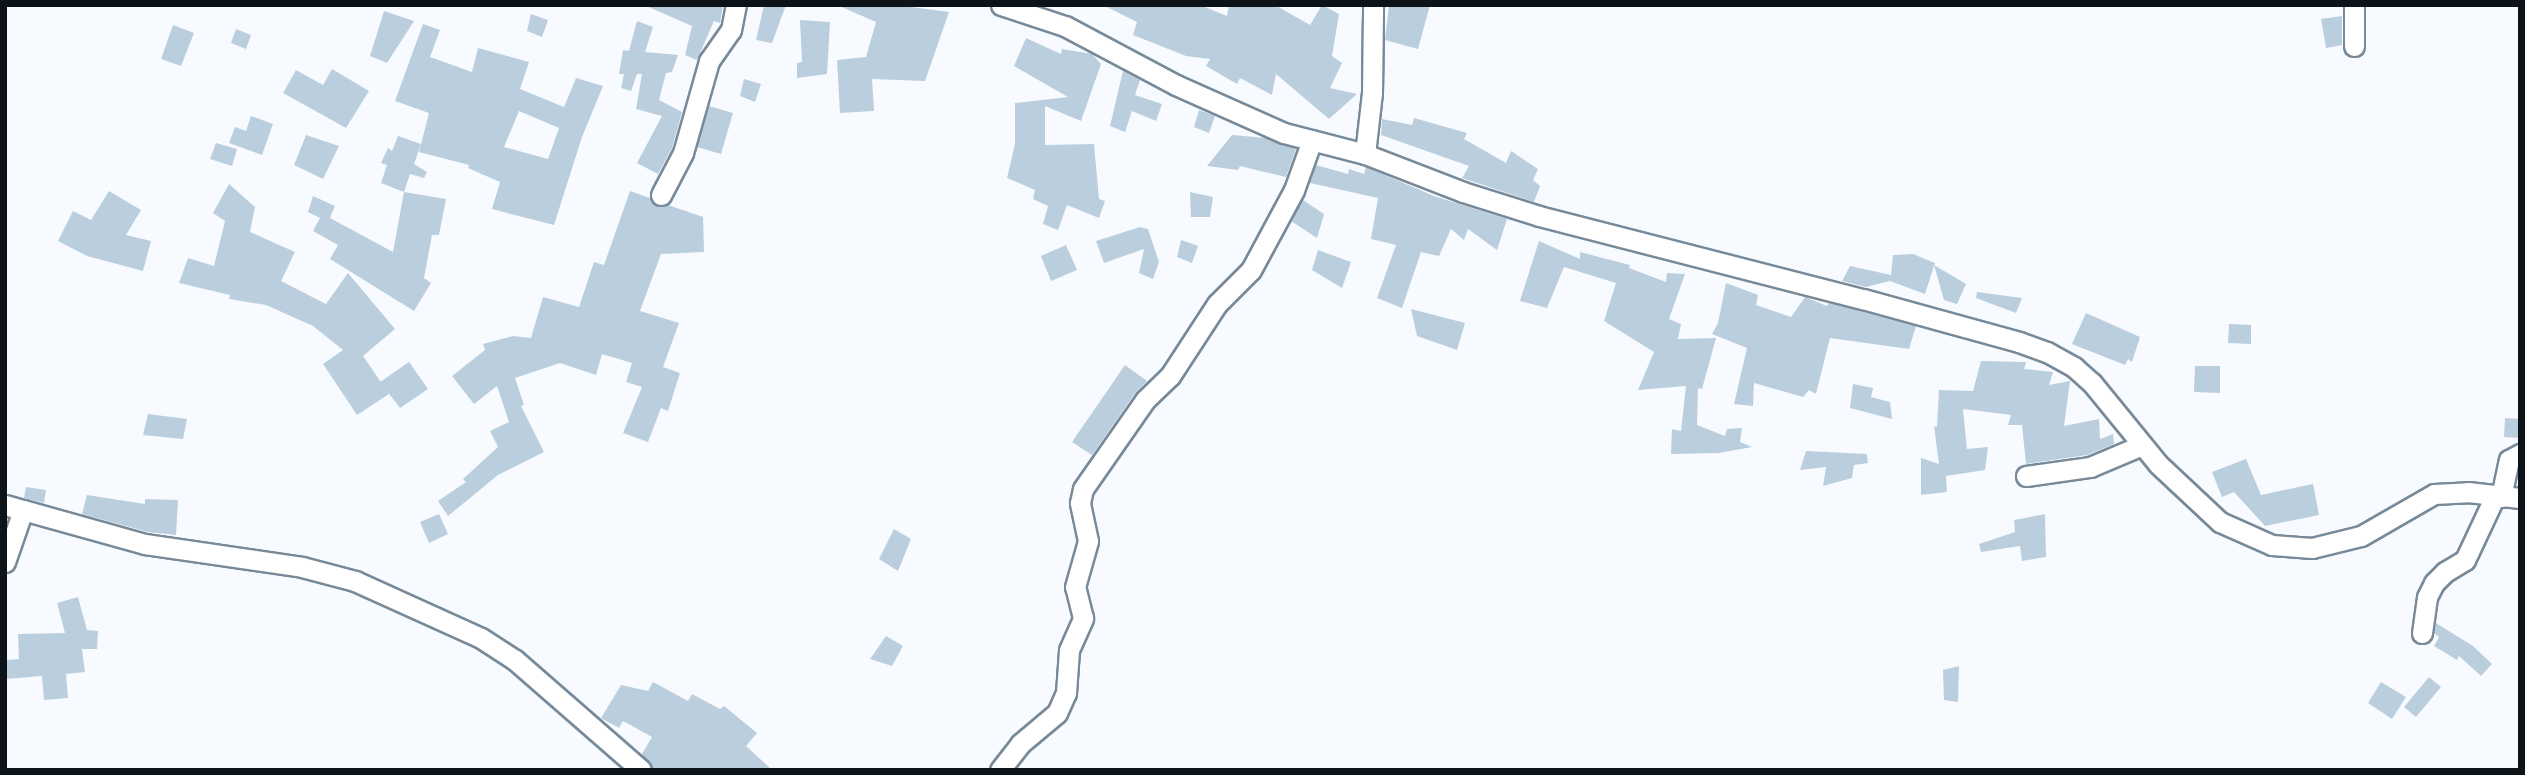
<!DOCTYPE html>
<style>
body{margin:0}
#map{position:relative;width:2525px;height:775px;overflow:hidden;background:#f7fbff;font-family:"DM Sans",sans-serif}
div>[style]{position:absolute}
.building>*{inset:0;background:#bbcede}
.roads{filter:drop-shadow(2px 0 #788a99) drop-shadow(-2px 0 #788a99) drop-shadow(0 2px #788a99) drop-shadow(0 -2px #788a99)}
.street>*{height:19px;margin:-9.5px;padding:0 9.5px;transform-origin:9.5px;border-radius:9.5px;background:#fff}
span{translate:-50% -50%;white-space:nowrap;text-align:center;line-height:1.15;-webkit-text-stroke:6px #fff;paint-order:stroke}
.frame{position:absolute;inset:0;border:7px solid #0d1419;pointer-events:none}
</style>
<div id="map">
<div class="building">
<div style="clip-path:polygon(644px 5px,723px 5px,720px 23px,714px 21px,697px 60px,685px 55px,692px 26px)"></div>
<div style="clip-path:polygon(764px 5px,786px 5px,772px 43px,756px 40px)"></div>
<div style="clip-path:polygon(837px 5px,896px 5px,949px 12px,925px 81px,872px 79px,874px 111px,840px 113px,837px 60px,866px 57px,876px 22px)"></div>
<div style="clip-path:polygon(1103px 5px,1200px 5px,1227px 16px,1229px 5px,1275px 5px,1310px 25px,1322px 5px,1339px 14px,1332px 56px,1342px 63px,1330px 88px,1357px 94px,1329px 119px,1276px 74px,1272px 95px,1240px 78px,1237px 84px,1206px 66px,1210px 59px,1186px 56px,1133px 35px,1137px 22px)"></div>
<div style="clip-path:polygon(1389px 5px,1430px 5px,1418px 49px,1385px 40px)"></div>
<div style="clip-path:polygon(384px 11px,414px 21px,387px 63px,370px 56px)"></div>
<div style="clip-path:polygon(531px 14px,548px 20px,542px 37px,527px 31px)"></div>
<div style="clip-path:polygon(2342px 16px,2342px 45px,2326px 48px,2321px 19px)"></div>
<div style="clip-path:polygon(800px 20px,830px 22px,827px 74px,797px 78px,797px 63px,802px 62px)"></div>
<div style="clip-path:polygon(637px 21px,653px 27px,645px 52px,678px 55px,672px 72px,666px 73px,659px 100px,682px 112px,672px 148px,658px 174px,637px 163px,662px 116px,636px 109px,642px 74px,637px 74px,631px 91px,621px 88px,624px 74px,619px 74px,623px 50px,629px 51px)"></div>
<div style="clip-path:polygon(evenodd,423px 24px,440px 30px,430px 57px,472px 72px,478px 48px,529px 62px,520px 89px,564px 107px,576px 78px,603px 86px,582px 137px,554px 225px,492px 209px,500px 182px,468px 168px,469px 165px,419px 152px,429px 113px,395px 101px,423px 24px,519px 111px,559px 128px,548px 159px,504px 147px,519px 111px)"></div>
<div style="clip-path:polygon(173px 25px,194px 33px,181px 66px,161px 59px)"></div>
<div style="clip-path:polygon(236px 29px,251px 35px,246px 49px,231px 43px)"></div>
<div style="clip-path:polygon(1026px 38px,1061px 54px,1062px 49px,1092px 54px,1101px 64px,1081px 121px,1045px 106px,1045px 145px,1094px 144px,1099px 199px,1105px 201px,1099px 218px,1067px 205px,1058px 230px,1043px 224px,1048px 206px,1033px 199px,1035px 190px,1007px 178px,1015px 144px,1015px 103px,1068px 97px,1014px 66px)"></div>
<div style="clip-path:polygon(332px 69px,369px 91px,346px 128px,283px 93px,296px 70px,323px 85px)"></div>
<div style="clip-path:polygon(1123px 71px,1140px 80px,1135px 95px,1162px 104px,1156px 121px,1132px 111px,1125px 132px,1110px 126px)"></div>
<div style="clip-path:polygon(744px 79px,761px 84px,755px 102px,740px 96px)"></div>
<div style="clip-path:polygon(709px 106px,733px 113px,721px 154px,697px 147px)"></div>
<div style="clip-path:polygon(1199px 110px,1215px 116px,1209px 133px,1194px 127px)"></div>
<div style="clip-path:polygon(251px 116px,273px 124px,262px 155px,229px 143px,235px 127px,246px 131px)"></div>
<div style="clip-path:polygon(1414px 118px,1467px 133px,1464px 139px,1506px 163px,1511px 151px,1538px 169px,1533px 180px,1540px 186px,1534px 202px,1462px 178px,1469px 166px,1381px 135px,1382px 119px,1412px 125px)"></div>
<div style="clip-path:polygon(306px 135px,339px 146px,323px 179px,294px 165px)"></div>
<div style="clip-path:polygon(1232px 135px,1266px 138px,1296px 149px,1286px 177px,1240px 166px,1238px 170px,1207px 166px)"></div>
<div style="clip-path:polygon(398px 136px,421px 144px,414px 164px,427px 172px,424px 178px,410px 174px,404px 192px,381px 183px,387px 165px,381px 163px,388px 148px,392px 151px)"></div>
<div style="clip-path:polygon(216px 143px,237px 149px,232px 166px,210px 159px)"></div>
<div style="clip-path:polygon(1316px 165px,1348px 174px,1349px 169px,1364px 174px,1366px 167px,1434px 196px,1507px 219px,1497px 250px,1468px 229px,1464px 240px,1451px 229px,1439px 256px,1421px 252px,1402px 308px,1377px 298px,1396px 245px,1371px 239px,1378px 198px,1310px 183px)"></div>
<div style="clip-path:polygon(229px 184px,255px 207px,250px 232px,295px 252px,281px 281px,326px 304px,348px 273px,395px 329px,363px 356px,389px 394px,357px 415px,323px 364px,343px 350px,313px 326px,266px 305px,229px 299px,230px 295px,179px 283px,188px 258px,214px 266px,225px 221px,213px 213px)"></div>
<div style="clip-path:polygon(109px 191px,141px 210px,126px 235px,151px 241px,143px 271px,87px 256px,58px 241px,73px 211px,91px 220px)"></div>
<div style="clip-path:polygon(630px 191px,650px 198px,656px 206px,668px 205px,703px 217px,704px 252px,661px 254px,640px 311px,679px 323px,663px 367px,680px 373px,668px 411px,661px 408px,648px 442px,623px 433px,642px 387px,626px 382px,632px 363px,602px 354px,596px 375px,560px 363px,515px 378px,524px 405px,521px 406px,544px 452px,498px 475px,448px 516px,438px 501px,466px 482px,463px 479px,498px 447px,490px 431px,509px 422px,497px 386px,474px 404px,452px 376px,485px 350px,483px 344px,513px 336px,531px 338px,543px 297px,579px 307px,594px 262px,604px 265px)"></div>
<div style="clip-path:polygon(404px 192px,446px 199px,439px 235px,432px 235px,424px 278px,431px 283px,414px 311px,330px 259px,338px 245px,313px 231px,320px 218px,308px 212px,313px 196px,335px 206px,330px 218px,393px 252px)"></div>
<div style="clip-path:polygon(1190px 192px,1213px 197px,1210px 217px,1191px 217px)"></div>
<div style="clip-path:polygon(1303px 200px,1324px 214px,1317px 238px,1291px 221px)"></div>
<div style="clip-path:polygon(1140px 227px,1148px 229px,1159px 262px,1153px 279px,1139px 273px,1144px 249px,1104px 263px,1096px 241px)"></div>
<div style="clip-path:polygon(1181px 240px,1198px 246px,1192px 263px,1177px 257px)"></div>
<div style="clip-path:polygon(1539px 241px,1580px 259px,1580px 252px,1630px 265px,1629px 268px,1666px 282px,1667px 273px,1685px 274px,1669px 319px,1681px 324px,1678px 339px,1716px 338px,1702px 389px,1698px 388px,1697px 425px,1725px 436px,1727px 429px,1742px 428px,1740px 442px,1752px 447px,1719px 453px,1671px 454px,1672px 429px,1681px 431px,1686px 386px,1638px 390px,1654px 352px,1604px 321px,1616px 283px,1564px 267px,1547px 308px,1520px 301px)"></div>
<div style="clip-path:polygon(1066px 245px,1077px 270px,1051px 281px,1041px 256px)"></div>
<div style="clip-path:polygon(1318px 250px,1351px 262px,1342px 288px,1312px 270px)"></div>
<div style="clip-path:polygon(1913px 254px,1935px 263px,1925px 294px,1890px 281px,1866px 287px,1842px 281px,1850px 266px,1891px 275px,1893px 255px)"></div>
<div style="clip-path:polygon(1934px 265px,1966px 284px,1957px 304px,1944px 300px)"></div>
<div style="clip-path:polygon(1726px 283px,1758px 295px,1756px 305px,1791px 317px,1805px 297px,1827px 306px,1829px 303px,1916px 326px,1909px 349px,1830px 338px,1816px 394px,1809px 390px,1803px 397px,1754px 383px,1753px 406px,1734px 404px,1747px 348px,1712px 334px,1718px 323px)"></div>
<div style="clip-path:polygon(1977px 292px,2022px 298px,2016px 313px,1976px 298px)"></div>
<div style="clip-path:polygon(1411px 309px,1465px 323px,1457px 350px,1417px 336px)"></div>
<div style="clip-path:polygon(2086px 313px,2140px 337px,2132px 362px,2128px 359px,2125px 365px,2072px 344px)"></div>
<div style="clip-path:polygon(2229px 324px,2251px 325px,2251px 344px,2228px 343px)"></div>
<div style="clip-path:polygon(1981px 361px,2026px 362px,2024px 369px,2053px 372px,2049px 385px,2070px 381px,2064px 426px,2099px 419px,2100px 439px,2113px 434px,2114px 444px,2087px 455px,2026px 464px,2022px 425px,2008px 425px,2011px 415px,1963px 409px,1967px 449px,1988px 447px,1985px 470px,1946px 476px,1947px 492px,1921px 495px,1921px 458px,1939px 464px,1934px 426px,1937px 427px,1939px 390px,1973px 391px)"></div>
<div style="clip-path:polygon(409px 362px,428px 389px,400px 408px,380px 382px)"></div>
<div style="clip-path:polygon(1125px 365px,1147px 381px,1135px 393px,1092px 455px,1072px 442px)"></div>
<div style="clip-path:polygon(2195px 366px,2220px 366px,2220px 393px,2194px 392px)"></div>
<div style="clip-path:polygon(1853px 384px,1873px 388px,1871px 397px,1890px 402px,1892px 419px,1850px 408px)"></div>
<div style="clip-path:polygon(148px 414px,187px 419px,183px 439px,143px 435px)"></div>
<div style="clip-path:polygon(2505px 418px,2520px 419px,2520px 438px,2504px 437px)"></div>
<div style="clip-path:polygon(1806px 451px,1867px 454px,1868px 463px,1854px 465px,1852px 478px,1823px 486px,1826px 467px,1800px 470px)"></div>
<div style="clip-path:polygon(2246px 459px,2261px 495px,2313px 484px,2319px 515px,2265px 526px,2234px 492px,2222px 497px,2212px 472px)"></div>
<div style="clip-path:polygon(26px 487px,46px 490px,44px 503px,24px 498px)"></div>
<div style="clip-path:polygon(87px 495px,145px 504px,145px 499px,178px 500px,176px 535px,148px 532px,82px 514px)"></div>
<div style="clip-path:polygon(439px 514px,448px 534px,429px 543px,420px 522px)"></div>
<div style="clip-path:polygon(2045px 514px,2046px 557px,2022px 561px,2020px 546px,1981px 552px,1979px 544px,2015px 532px,2014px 520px)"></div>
<div style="clip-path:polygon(894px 529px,911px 539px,898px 571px,879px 559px)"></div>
<div style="clip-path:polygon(78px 597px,87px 630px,98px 631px,97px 649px,82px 649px,85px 672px,66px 674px,68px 698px,44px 700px,42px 676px,6px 679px,5px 660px,19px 659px,18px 634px,65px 633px,57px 603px)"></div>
<div style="clip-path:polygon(2436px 623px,2473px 646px,2492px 664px,2481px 676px,2459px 656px,2457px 660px,2434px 646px,2439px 637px,2434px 633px)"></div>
<div style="clip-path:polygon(886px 636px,903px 646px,892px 666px,870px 659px)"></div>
<div style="clip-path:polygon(1959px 666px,1958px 702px,1944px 700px,1943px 670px)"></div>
<div style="clip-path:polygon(2429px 677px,2441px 687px,2416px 717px,2404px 707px)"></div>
<div style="clip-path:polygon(653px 682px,688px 701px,692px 694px,720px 709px,724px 706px,757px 733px,746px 746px,772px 770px,653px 770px,642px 754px,652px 737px,623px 721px,619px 728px,601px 718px,621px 685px,648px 691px)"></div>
<div style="clip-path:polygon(2381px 682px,2406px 697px,2392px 719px,2368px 703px)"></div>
</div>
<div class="roads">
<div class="street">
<div style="left:1001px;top:5px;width:67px;rotate:18.2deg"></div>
<div style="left:1065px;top:26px;width:126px;rotate:28deg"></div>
<div style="left:1176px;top:85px;width:118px;rotate:24deg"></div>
<div style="left:1284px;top:133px;width:84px;rotate:14.5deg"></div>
<div style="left:1365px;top:154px;width:105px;rotate:21.2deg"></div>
<div style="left:1463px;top:192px;width:80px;rotate:17.5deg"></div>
<div style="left:1539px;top:216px;width:334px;rotate:14.4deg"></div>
<div style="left:1863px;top:299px;width:162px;rotate:15.4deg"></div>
<div style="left:2019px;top:342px;width:30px;rotate:20deg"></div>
<div style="left:2047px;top:352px;width:31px;rotate:29deg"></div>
<div style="left:2074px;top:367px;width:24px;rotate:42deg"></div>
<div style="left:2092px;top:383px;width:104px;rotate:50.8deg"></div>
<div style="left:2158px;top:464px;width:85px;rotate:43.1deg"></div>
<div style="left:2220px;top:522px;width:57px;rotate:23.9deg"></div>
<div style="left:2272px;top:545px;width:40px;rotate:4.3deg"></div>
<div style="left:2312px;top:548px;width:50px;rotate:-13.8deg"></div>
<div style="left:2361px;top:536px;width:84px;rotate:-29.9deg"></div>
<div style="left:2434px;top:494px;width:34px;rotate:-3deg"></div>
<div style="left:2468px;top:492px;width:52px;rotate:6.6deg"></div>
<div style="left:2354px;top:5px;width:41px;rotate:90deg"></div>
<div style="left:1365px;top:154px;width:61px;rotate:-83.5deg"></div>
<div style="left:1372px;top:93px;width:88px;rotate:-89.3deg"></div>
<div style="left:661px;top:195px;width:47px;rotate:-62.4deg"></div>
<div style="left:683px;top:153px;width:96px;rotate:-74.2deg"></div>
<div style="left:709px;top:61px;width:38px;rotate:-55deg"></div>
<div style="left:731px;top:30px;width:25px;rotate:-79deg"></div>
<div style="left:2026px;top:476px;width:65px;rotate:-8deg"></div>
<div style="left:2090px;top:467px;width:56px;rotate:-22.9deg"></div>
<div style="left:2501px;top:497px;width:38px;rotate:-78deg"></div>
<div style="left:2509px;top:460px;width:13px;rotate:-29deg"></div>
<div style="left:5px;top:505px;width:19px;rotate:16deg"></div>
<div style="left:23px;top:510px;width:55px;rotate:109.1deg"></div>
<div style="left:23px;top:510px;width:127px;rotate:15.6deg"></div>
<div style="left:145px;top:544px;width:159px;rotate:8.3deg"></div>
<div style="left:302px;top:567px;width:55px;rotate:14.8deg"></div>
<div style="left:355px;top:581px;width:138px;rotate:24.3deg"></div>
<div style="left:481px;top:638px;width:40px;rotate:32.9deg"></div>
<div style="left:515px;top:660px;width:167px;rotate:41.1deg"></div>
<div style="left:2422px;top:633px;width:36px;rotate:-82deg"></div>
<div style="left:2427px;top:597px;width:16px;rotate:-63deg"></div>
<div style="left:2434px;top:583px;width:16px;rotate:-45deg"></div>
<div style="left:2445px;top:572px;width:23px;rotate:-31deg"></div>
<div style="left:2465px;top:560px;width:71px;rotate:-64.9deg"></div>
<div style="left:1000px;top:770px;width:33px;rotate:-52deg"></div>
<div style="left:1020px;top:744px;width:48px;rotate:-40deg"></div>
<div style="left:1057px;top:713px;width:22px;rotate:-66deg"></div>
<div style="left:1066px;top:693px;width:43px;rotate:-86deg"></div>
<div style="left:1069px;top:650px;width:35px;rotate:-66deg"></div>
<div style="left:1083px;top:618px;width:32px;rotate:-104deg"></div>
<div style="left:1075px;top:587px;width:48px;rotate:-74.2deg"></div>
<div style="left:1088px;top:541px;width:39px;rotate:-102deg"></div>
<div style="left:1080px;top:503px;width:14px;rotate:-78deg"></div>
<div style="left:1083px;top:489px;width:108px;rotate:-55.1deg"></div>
<div style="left:1145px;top:400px;width:35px;rotate:-44deg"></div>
<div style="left:1170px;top:376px;width:86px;rotate:-56.9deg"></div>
<div style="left:1217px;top:304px;width:48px;rotate:-45deg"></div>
<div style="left:1251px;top:270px;width:91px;rotate:-61.7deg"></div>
<div style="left:1294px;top:190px;width:53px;rotate:-70.2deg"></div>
</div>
</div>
<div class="frame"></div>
</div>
